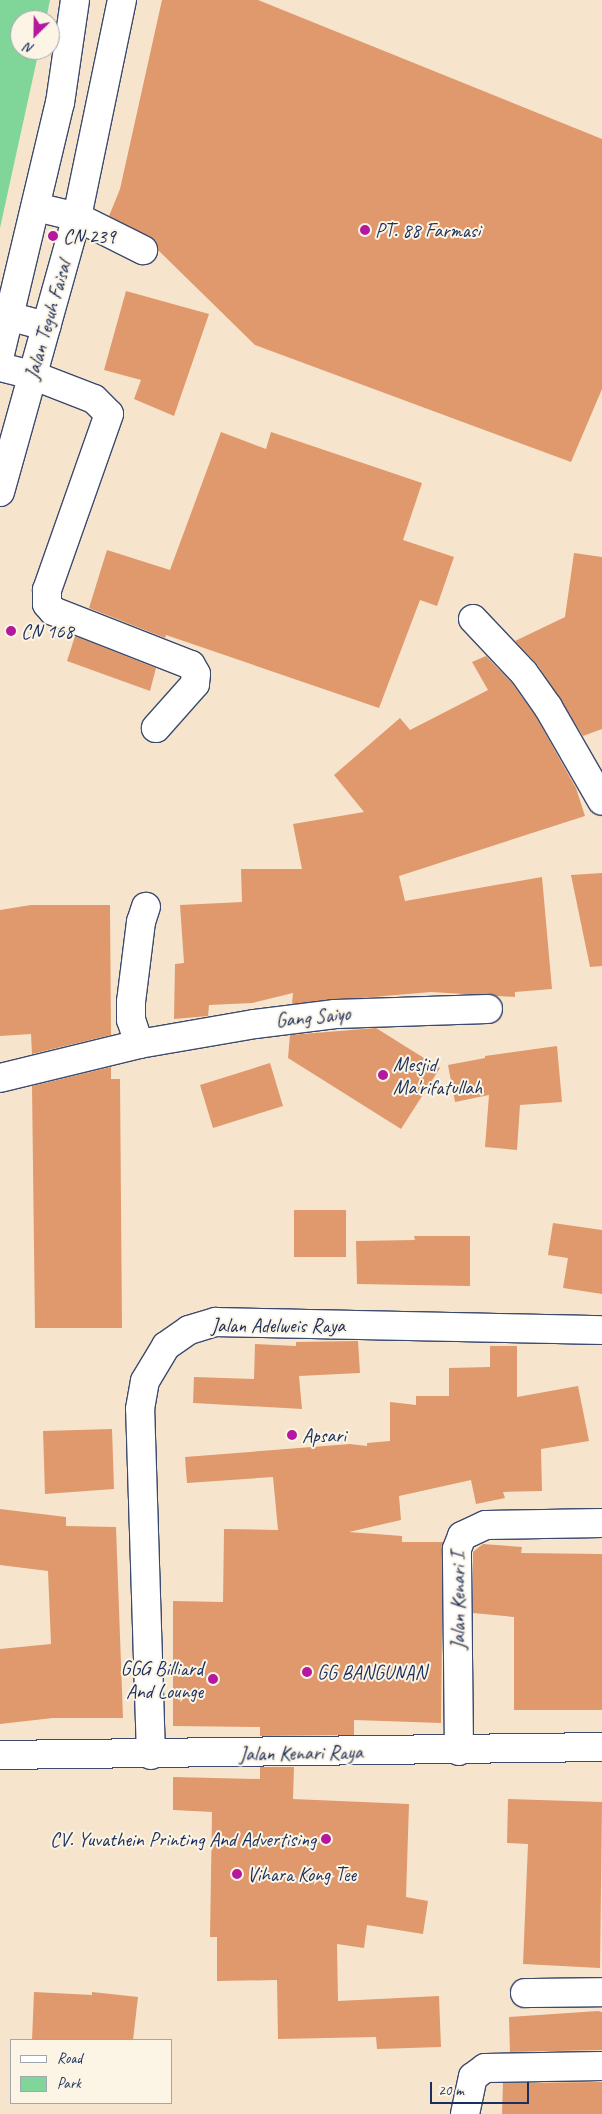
<!DOCTYPE html>
<style>
body{margin:0}
#map{position:relative;width:602px;height:2114px;overflow:hidden;background:#f6e5cc;font-family:Caveat,sans-serif}
div>[style]{position:absolute}
.green>*{inset:0;background:#80d699}
.building>*{inset:0;background:#e0996c}
.roads{filter:drop-shadow(1px 0 #3c4a6e) drop-shadow(-1px 0 #3c4a6e) drop-shadow(0 1px #3c4a6e) drop-shadow(0 -1px #3c4a6e)}
.minor>*{height:28px;margin:-14px;padding:0 14px;transform-origin:14px;border-radius:14px;background:#fff}
.highway>*{height:28px;margin:-14px;padding:0 14px;transform-origin:14px;border-radius:14px;background:#fff}
.dots>*{width:14px;height:14px;translate:-50% -50%;box-sizing:border-box;border:2px solid #fcf5e5;border-radius:50%}
span{translate:-50% -50%;white-space:nowrap;text-align:center;line-height:1.15;-webkit-text-stroke:4px #fcf5e5;paint-order:stroke}
.poi-label{font-size:20px;color:#1b2f5e}
.left{translate:0 -50%;text-align:left}
.right{translate:-100% -50%;text-align:right}
.street-label{font-size:20px;color:#1b2f5e}
.legend{position:absolute;left:10px;top:2039px;width:162px;height:65px;box-sizing:border-box;background:#fcf5e5;border:1px solid #a2a6af;margin:0;padding:6px 9px;list-style:none;font-size:15px;color:#1b2f5e}
.legend li{display:flex;align-items:center;gap:10px;height:25px}
.legend b{width:25px;border:1px solid #a2a6af}
.north{position:absolute;left:10px;top:10px;width:50px;height:50px;box-sizing:border-box;background:#fcf5e5;border:1px solid #a2a6af;border-radius:50%;rotate:203deg;font-size:14px;font-weight:700;line-height:20px;text-align:center;color:#1b2f5e}
.north::after{content:'';display:block;margin:auto;width:18px;height:22px;background:#b5179e;clip-path:polygon(50% 0,100% 100%,50% 72%,0 100%)}
.scale{position:absolute;left:430px;top:2082px;width:99px;height:22px;box-sizing:border-box;border:2px solid #1b2f5e;border-top:0;padding-left:6px;font-size:15px;line-height:18px;white-space:nowrap;color:#1b2f5e;-webkit-text-stroke:4px #fcf5e5;paint-order:stroke}
</style>
<div id="map">
<div class="green">
<div style="clip-path:polygon(0 0,50px 0,46px 20px,20px 20px,20px 50px,39px 50px,0 228px)"></div>
</div>
<div class="building">
<div style="clip-path:polygon(162px 0,258px 0,602px 139px,602px 389px,571px 462px,255px 345px,158px 250px,156px 241px,109px 216px,120px 189px)"></div>
<div style="clip-path:polygon(126px 291px,209px 314px,174px 416px,134px 399px,141px 380px,104px 370px)"></div>
<div style="clip-path:polygon(221px 432px,266px 449px,271px 432px,422px 483px,403px 540px,454px 557px,437px 606px,420px 600px,379px 708px,166px 635px,165px 638px,89px 608px,107px 550px,170px 570px)"></div>
<div style="clip-path:polygon(574px 553px,602px 557px,602px 729px,583px 736px,537px 664px,515px 641px,565px 617px)"></div>
<div style="clip-path:polygon(75px 636px,156px 668px,150px 691px,67px 661px)"></div>
<div style="clip-path:polygon(486px 656px,512px 683px,535px 715px,576px 788px,585px 816px,399px 876px,405px 901px,542px 877px,552px 989px,515px 992px,515px 997px,431px 992px,292px 1004px,293px 993px,252px 1003px,209px 1005px,208px 1016px,174px 1019px,175px 964px,184px 963px,180px 905px,242px 902px,241px 869px,302px 869px,293px 824px,364px 812px,334px 775px,400px 718px,410px 730px,488px 690px,472px 662px)"></div>
<div style="clip-path:polygon(602px 873px,602px 966px,590px 967px,571px 875px)"></div>
<div style="clip-path:polygon(31px 905px,110px 905px,111px 1035px,32px 1054px,31px 1034px,0 1036px,0 910px)"></div>
<div style="clip-path:polygon(376px 1028px,440px 1068px,401px 1129px,288px 1058px,290px 1035px)"></div>
<div style="clip-path:polygon(557px 1046px,562px 1102px,520px 1105px,517px 1150px,485px 1147px,489px 1095px,455px 1102px,448px 1065px,485px 1058px,485px 1056px)"></div>
<div style="clip-path:polygon(270px 1063px,283px 1106px,213px 1128px,200px 1085px)"></div>
<div style="clip-path:polygon(111px 1067px,111px 1079px,120px 1079px,122px 1328px,35px 1328px,32px 1086px)"></div>
<div style="clip-path:polygon(294px 1210px,346px 1210px,346px 1257px,294px 1257px)"></div>
<div style="clip-path:polygon(553px 1223px,602px 1230px,602px 1294px,563px 1288px,568px 1258px,548px 1255px)"></div>
<div style="clip-path:polygon(414px 1236px,470px 1236px,470px 1286px,357px 1284px,356px 1241px,415px 1240px)"></div>
<div style="clip-path:polygon(358px 1341px,360px 1373px,299px 1376px,302px 1409px,193px 1403px,194px 1377px,254px 1379px,255px 1344px,296px 1346px,296px 1342px)"></div>
<div style="clip-path:polygon(490px 1346px,517px 1346px,517px 1397px,578px 1386px,589px 1441px,541px 1449px,542px 1491px,503px 1492px,505px 1498px,476px 1504px,471px 1480px,399px 1496px,401px 1520px,349px 1532px,402px 1536px,402px 1542px,443px 1542px,441px 1723px,354px 1720px,354px 1735px,260px 1736px,260px 1727px,173px 1726px,173px 1601px,223px 1602px,224px 1529px,278px 1530px,273px 1477px,187px 1483px,185px 1457px,350px 1444px,367px 1446px,367px 1443px,390px 1441px,390px 1402px,416px 1405px,416px 1396px,449px 1396px,449px 1368px,490px 1367px)"></div>
<div style="clip-path:polygon(112px 1429px,114px 1489px,45px 1494px,43px 1431px)"></div>
<div style="clip-path:polygon(0 1509px,66px 1517px,66px 1526px,116px 1527px,123px 1718px,53px 1718px,0 1724px,0 1649px,51px 1644px,48px 1571px,0 1565px)"></div>
<div style="clip-path:polygon(483px 1544px,522px 1547px,521px 1553px,602px 1554px,602px 1710px,514px 1710px,514px 1617px,473px 1613px,473px 1552px)"></div>
<div style="clip-path:polygon(260px 1767px,294px 1767px,293px 1799px,409px 1804px,406px 1897px,428px 1901px,423px 1934px,367px 1925px,364px 1948px,337px 1944px,338px 2001px,439px 1996px,441px 2047px,377px 2049px,376px 2037px,278px 2039px,277px 1980px,217px 1981px,217px 1937px,210px 1937px,212px 1812px,173px 1810px,173px 1777px,260px 1779px)"></div>
<div style="clip-path:polygon(508px 1799px,602px 1802px,600px 1968px,523px 1964px,528px 1844px,507px 1843px)"></div>
<div style="clip-path:polygon(34px 1992px,92px 1995px,92px 1992px,138px 1997px,133px 2040px,32px 2040px)"></div>
<div style="clip-path:polygon(598px 2011px,602px 2012px,602px 2050px,510px 2052px,509px 2017px)"></div>
<div style="clip-path:polygon(602px 2082px,602px 2114px,502px 2114px,503px 2083px)"></div>
</div>
<div class="roads">
<div class="minor">
<div style="left:36px;top:207px;width:42px;rotate:13.7deg"></div>
<div style="left:77px;top:217px;width:74px;rotate:26.6deg"></div>
<div style="left:0;top:314px;width:48px;rotate:14.6deg"></div>
<div style="left:0;top:367px;width:33px;rotate:14deg"></div>
<div style="left:32px;top:375px;width:66px;rotate:21.2deg"></div>
<div style="left:94px;top:399px;width:21px;rotate:45deg"></div>
<div style="left:109px;top:414px;width:187px;rotate:109.4deg"></div>
<div style="left:47px;top:590px;width:14px;rotate:90deg"></div>
<div style="left:47px;top:604px;width:9px;rotate:49deg"></div>
<div style="left:53px;top:611px;width:148px;rotate:21.4deg"></div>
<div style="left:191px;top:665px;width:10px;rotate:61deg"></div>
<div style="left:196px;top:674px;width:10px;rotate:96deg"></div>
<div style="left:195px;top:684px;width:59px;rotate:131.6deg"></div>
<div style="left:473px;top:619px;width:74px;rotate:46.6deg"></div>
<div style="left:524px;top:673px;width:42px;rotate:54.8deg"></div>
<div style="left:548px;top:707px;width:108px;rotate:60.1deg"></div>
<div style="left:139px;top:1044px;width:25px;rotate:-108deg"></div>
<div style="left:131px;top:1020px;width:18px;rotate:-90deg"></div>
<div style="left:131px;top:1002px;width:81px;rotate:-82.9deg"></div>
<div style="left:141px;top:922px;width:16px;rotate:-72deg"></div>
<div style="left:0;top:1078px;width:143px;rotate:-13.7deg"></div>
<div style="left:139px;top:1044px;width:118px;rotate:-9.8deg"></div>
<div style="left:255px;top:1024px;width:81px;rotate:-7.1deg"></div>
<div style="left:335px;top:1014px;width:153px;rotate:-1.9deg"></div>
<div style="left:459px;top:1751px;width:202px;rotate:-90.6deg"></div>
<div style="left:457px;top:1549px;width:14px;rotate:-69deg"></div>
<div style="left:462px;top:1536px;width:26px;rotate:-25deg"></div>
<div style="left:486px;top:1525px;width:116px;rotate:-1deg"></div>
<div style="left:0;top:1755px;width:602px;rotate:-0.76deg"></div>
<div style="left:151px;top:1755px;width:346px;rotate:-91.8deg"></div>
<div style="left:140px;top:1409px;width:28px;rotate:-80deg"></div>
<div style="left:145px;top:1381px;width:41px;rotate:-59deg"></div>
<div style="left:166px;top:1346px;width:28px;rotate:-35deg"></div>
<div style="left:189px;top:1330px;width:28px;rotate:-17deg"></div>
<div style="left:216px;top:1322px;width:386px;rotate:1.2deg"></div>
<div style="left:525px;top:1993px;width:77px;rotate:-0.7deg"></div>
<div style="left:465px;top:2114px;width:38px;rotate:-78deg"></div>
<div style="left:473px;top:2077px;width:15px;rotate:-37deg"></div>
<div style="left:485px;top:2068px;width:117px;rotate:-1deg"></div>
</div>
<div class="highway">
<div style="left:0;top:354px;width:258px;rotate:-76.6deg"></div>
<div style="left:60px;top:103px;width:104px;rotate:-81.7deg"></div>
<div style="left:0;top:492px;width:286px;rotate:-74.4deg"></div>
<div style="left:77px;top:217px;width:222px;rotate:-78.3deg"></div>
</div>
</div>
<div class="dots">
<div style="left:365px;top:230px;background:#b5179e"></div>
<div style="left:53px;top:236px;background:#b5179e"></div>
<div style="left:11px;top:631px;background:#b5179e"></div>
<div style="left:383px;top:1075px;background:#b5179e"></div>
<div style="left:292px;top:1435px;background:#b5179e"></div>
<div style="left:307px;top:1672px;background:#b5179e"></div>
<div style="left:213px;top:1679px;background:#b5179e"></div>
<div style="left:326px;top:1839px;background:#b5179e"></div>
<div style="left:237px;top:1874px;background:#b5179e"></div>
</div>
<div class="poi-label">
<span class="left" style="left:375px;top:230px">PT. 88 Farmasi</span>
<span class="left" style="left:63px;top:236px">CN 239</span>
<span class="left" style="left:21px;top:631px">CN 168</span>
<span class="left" style="left:393px;top:1076px">Mesjid<br>Ma'rifatullah</span>
<span class="left" style="left:302px;top:1435px">Apsari</span>
<span class="right" style="left:203px;top:1680px">GGG Billiard<br>And Lounge</span>
<span class="left" style="left:317px;top:1672px">GG BANGUNAN</span>
<span class="right" style="left:316px;top:1839px">CV. Yuvathein Printing And Advertising</span>
<span class="left" style="left:247px;top:1874px">Vihara Kong Tee</span>
</div>
<div class="street-label">
<span style="left:48px;top:320px;rotate:-74deg">Jalan Teguh Faisal</span>
<span style="left:313px;top:1017px;rotate:-6deg">Gang Saiyo</span>
<span style="left:278px;top:1325px">Jalan Adelweis Raya</span>
<span style="left:458px;top:1601px;rotate:-90deg">Jalan Kenari I</span>
<span style="left:301px;top:1753px;rotate:-1deg">Jalan Kenari Raya</span>
</div>
<ul class="legend">
<li><b style="height:6px;background:#fff"></b>Road</li>
<li><b style="height:14px;background:#80d699"></b>Park</li>
</ul>
<div class="north">N</div>
<div class="scale">20 m</div>
</div>
